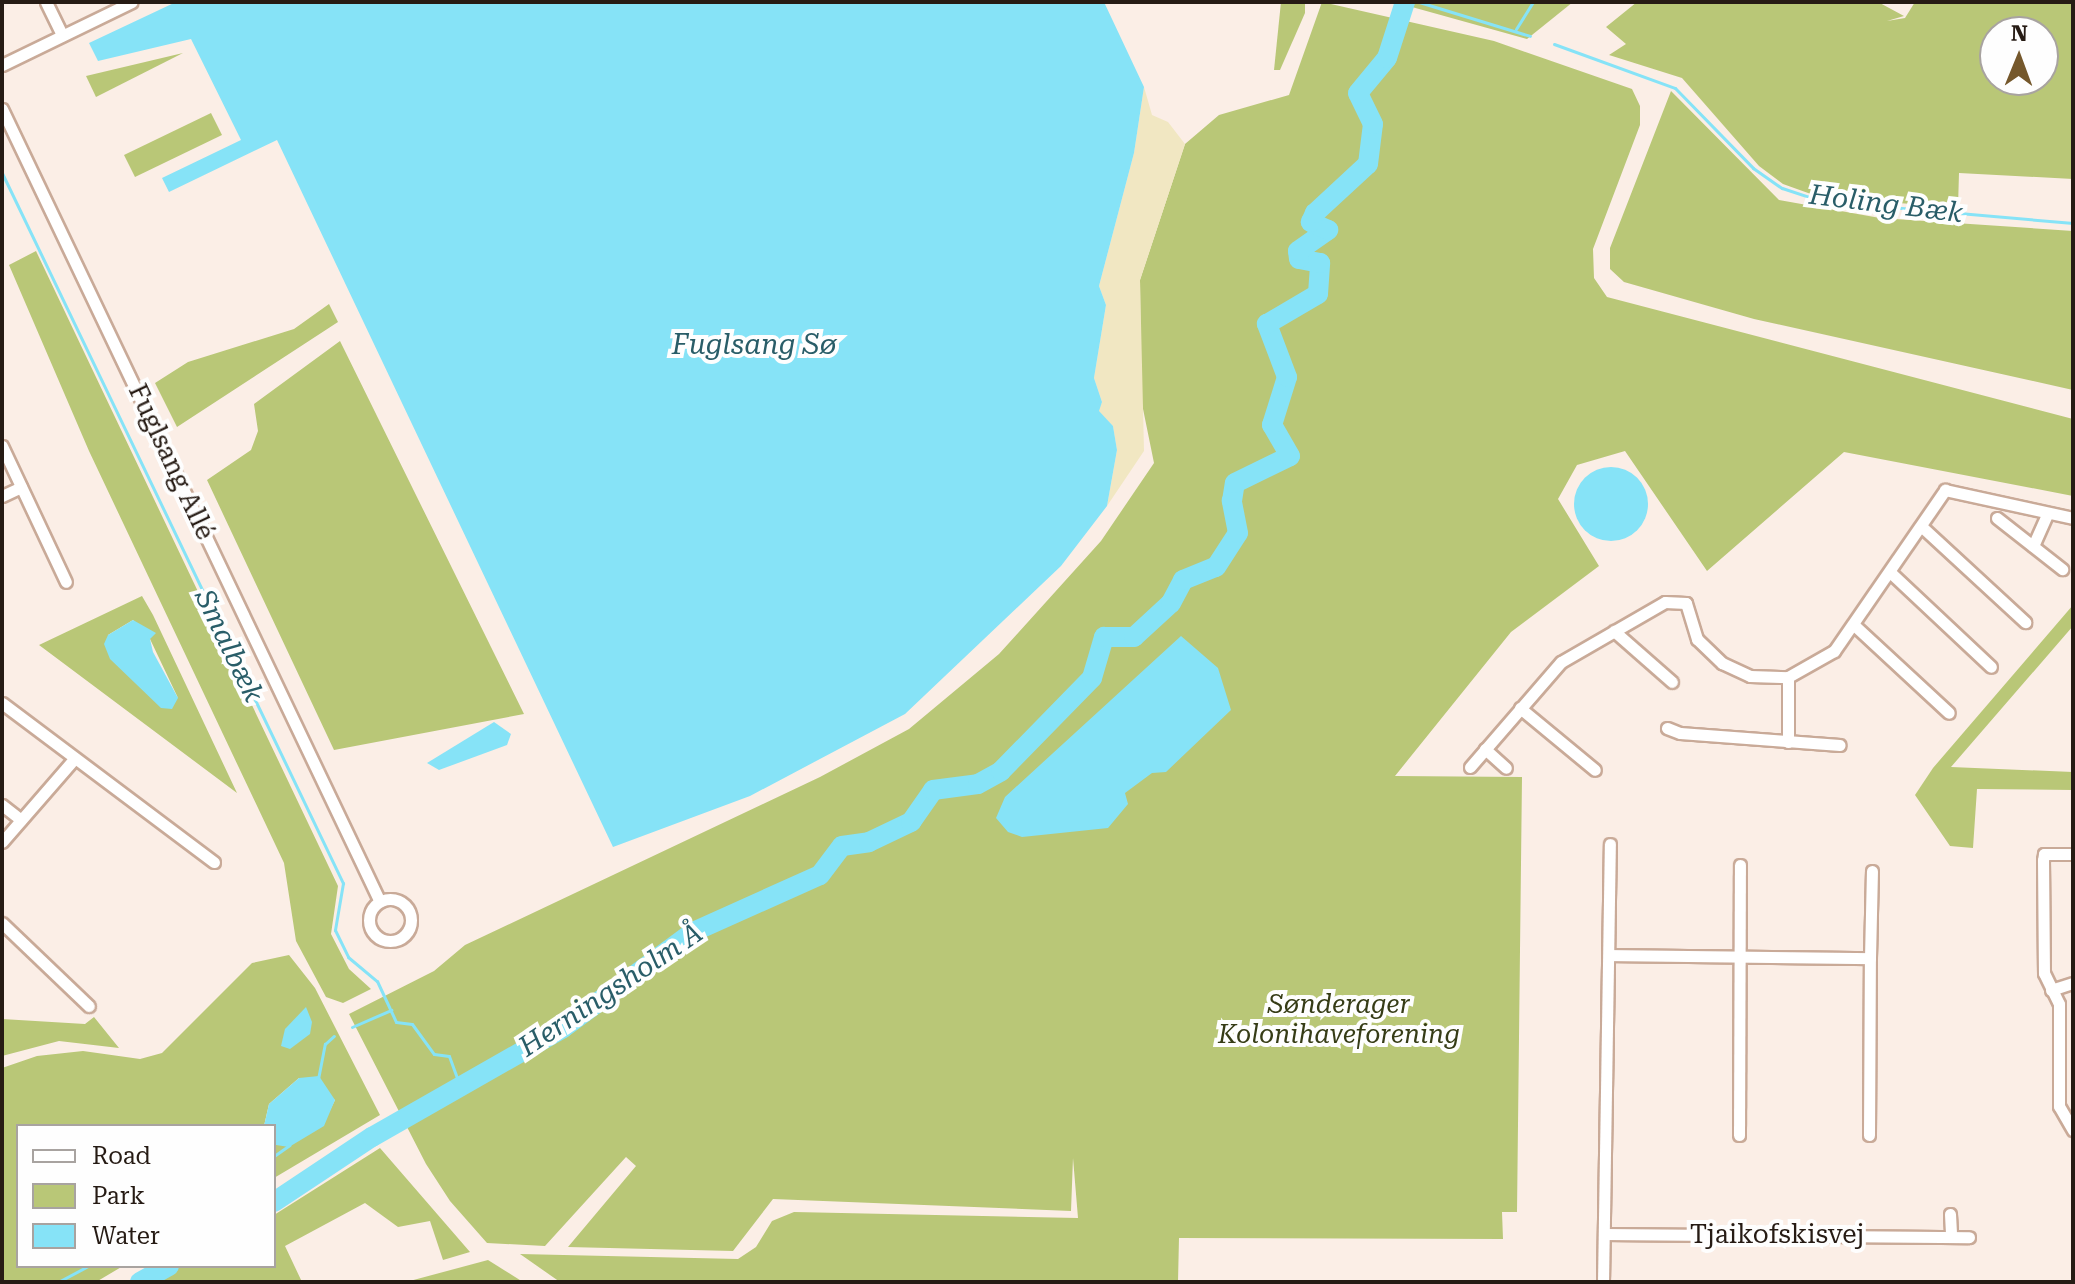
<!DOCTYPE html>
<meta charset="utf-8">
<style>
body{margin:0}
#map{position:relative;width:2075px;height:1284px;overflow:hidden;background:#fbeee6;font-family:"Roboto Serif",serif}
div>[style]{position:absolute}
.green>*{inset:0;background:#b9c777}
.sand>*{inset:0;background:#f1e7c2}
.water>*{inset:0;background:#86e3f7}
.round{border-radius:50%}
.stream>*{height:3px;margin:-1.5px;padding:0 1.5px;transform-origin:1.5px;border-radius:1.5px;background:#86e3f7}
.river>*{height:20px;margin:-10px;padding:0 10px;transform-origin:10px;border-radius:10px;background:#86e3f7}
.roads{filter:drop-shadow(2px 0 #c9aa98) drop-shadow(-2px 0 #c9aa98) drop-shadow(0 2px #c9aa98) drop-shadow(0 -2px #c9aa98)}
.minor>*{height:11px;margin:-5.5px;padding:0 5.5px;transform-origin:5.5px;border-radius:5.5px;background:#fff}
.minor>.ring{margin:-5.5px;padding:0;box-sizing:content-box;background:none;border:11px solid #fff;border-radius:50%}
span{translate:-50% -50%;white-space:nowrap;text-align:center;line-height:1.15;-webkit-text-stroke:8px #fefefe;paint-order:stroke}
.street-label{font-size:26px;color:#261b14}
.park-label{font-size:26px;color:#363c16;font-style:italic}
.water-label{font-size:28px;color:#295d68;font-style:italic}
.frame{position:absolute;inset:0;border:4px solid #261b14;pointer-events:none}
.legend{position:absolute;left:16px;top:1124px;width:260px;height:144px;box-sizing:border-box;background:#fefefe;border:2px solid #a8a3a0;margin:0;padding:10px 14px;list-style:none;font-size:24px;color:#261b14}
.legend li{display:flex;align-items:center;gap:16px;height:40px}
.legend b{width:40px;border:2px solid #a8a3a0}
.north{position:absolute;left:1979px;top:16px;width:80px;height:80px;box-sizing:border-box;background:#fefefe;border:2px solid #a8a3a0;border-radius:50%;rotate:1deg;font-size:22px;font-weight:700;line-height:32px;text-align:center;color:#261b14}
.north::after{content:'';display:block;margin:auto;width:28px;height:36px;background:#75582c;clip-path:polygon(50% 0,100% 100%,50% 72%,0 100%)}
</style>
<div id="map">
<div class="green">
<div style="clip-path:polygon(1281px 2px,1305px 2px,1305px 13px,1280px 70px,1274px 70px)"></div>
<div style="clip-path:polygon(1322px 2px,1494px 41px,1632px 89px,1640px 106px,1640px 125px,1593px 249px,1594px 278px,1607px 297px,2073px 419px,2073px 496px,1844px 452px,1707px 571px,1625px 451px,1577px 465px,1558px 499px,1599px 566px,1511px 632px,1395px 776px,1522px 777px,1517px 1212px,1502px 1212px,1503px 1239px,1179px 1238px,1178px 1282px,560px 1282px,520px 1254px,738px 1259px,756px 1247px,772px 1221px,794px 1212px,1078px 1218px,1073px 1158px,1071px 1211px,773px 1199px,733px 1251px,568px 1247px,636px 1166px,626px 1157px,545px 1246px,487px 1243px,450px 1201px,426px 1164px,349px 1014px,434px 971px,465px 945px,820px 777px,909px 729px,999px 654px,1101px 541px,1154px 463px,1141px 399px,1140px 280px,1185px 144px,1219px 115px,1289px 95px)"></div>
<div style="clip-path:polygon(1394px 2px,1573px 2px,1527px 39px)"></div>
<div style="clip-path:polygon(evenodd,1637px 2px,1878px 2px,1904px 16px,1887px 21px,1905px 18px,1915px 2px,2073px 2px,2073px 179px,1959px 173px,1958px 207px,1822px 198px,1783px 184px,1759px 166px,1682px 78px,1609px 55px,1626px 44px,1606px 27px,1637px 2px,1995px 32px,2043px 32px,2043px 80px,1995px 80px,1995px 32px)"></div>
<div style="clip-path:polygon(183px 53px,96px 97px,86px 76px)"></div>
<div style="clip-path:polygon(1671px 91px,1779px 200px,1880px 218px,2073px 231px,2073px 390px,1754px 319px,1624px 282px,1610px 269px,1610px 248px)"></div>
<div style="clip-path:polygon(211px 113px,222px 135px,135px 177px,124px 155px)"></div>
<div style="clip-path:polygon(36px 251px,338px 886px,331px 934px,349px 969px,371px 989px,343px 1003px,326px 997px,296px 941px,284px 863px,89px 451px,9px 265px)"></div>
<div style="clip-path:polygon(329px 304px,338px 322px,177px 427px,155px 383px,188px 362px,294px 329px)"></div>
<div style="clip-path:polygon(340px 341px,524px 714px,334px 750px,207px 480px,251px 450px,258px 431px,254px 404px)"></div>
<div style="clip-path:polygon(evenodd,142px 596px,153px 615px,237px 793px,39px 645px,142px 596px,133px 620px,150px 639px,178px 698px,108px 635px,133px 620px)"></div>
<div style="clip-path:polygon(2073px 605px,2073px 626px,1951px 767px,2073px 772px,2073px 790px,1977px 789px,1973px 848px,1950px 846px,1915px 795px,1933px 768px)"></div>
<div style="clip-path:polygon(289px 955px,315px 988px,380px 1115px,274px 1178px,274px 1144px,330px 1110px,335px 1100px,299px 1078px,269px 1104px,264px 1126px,18px 1126px,18px 1266px,123px 1266px,96px 1282px,2px 1282px,2px 1068px,37px 1056px,83px 1051px,140px 1059px,162px 1053px,252px 963px)"></div>
<div style="clip-path:polygon(94px 1017px,119px 1048px,59px 1041px,2px 1056px,2px 1019px,85px 1024px)"></div>
<div style="clip-path:polygon(380px 1148px,470px 1252px,443px 1260px,430px 1221px,398px 1227px,365px 1203px,285px 1246px,302px 1282px,146px 1282px,178px 1266px,274px 1266px,274px 1215px)"></div>
<div style="clip-path:polygon(488px 1260px,523px 1282px,406px 1282px)"></div>
</div>
<div class="sand">
<div style="clip-path:polygon(1144px 87px,1152px 115px,1168px 122px,1185px 144px,1140px 280px,1144px 451px,1107px 506px,1117px 450px,1113px 426px,1098px 411px,1102px 402px,1094px 378px,1106px 305px,1099px 286px,1134px 153px)"></div>
</div>
<div class="water">
<div style="clip-path:polygon(176px 2px,1104px 2px,1144px 87px,1134px 153px,1099px 286px,1106px 305px,1094px 378px,1102px 402px,1099px 411px,1113px 426px,1117px 450px,1107px 506px,1061px 566px,905px 714px,750px 796px,613px 847px,277px 140px,169px 192px,162px 178px,241px 140px,191px 39px,98px 61px,89px 43px)"></div>
<div class="round" style="left:1574px;top:467px;width:74px;height:74px"></div>
<div style="clip-path:polygon(133px 620px,156px 633px,150px 639px,153px 652px,178px 698px,172px 709px,161px 708px,110px 659px,104px 644px,108px 635px)"></div>
<div style="clip-path:polygon(1181px 636px,1218px 668px,1231px 710px,1166px 772px,1152px 773px,1125px 793px,1128px 804px,1108px 828px,1022px 837px,1008px 832px,996px 818px,1005px 797px)"></div>
<div style="clip-path:polygon(494px 722px,511px 734px,507px 745px,439px 770px,427px 763px)"></div>
<div style="clip-path:polygon(306px 1007px,312px 1022px,310px 1034px,290px 1049px,281px 1046px,285px 1029px)"></div>
<div style="clip-path:polygon(319px 1076px,335px 1100px,324px 1126px,289px 1147px,276px 1145px,274px 1126px,264px 1126px,269px 1104px,299px 1078px)"></div>
</div>
<div class="stream">
<div style="left:1419px;top:2px;width:116px;rotate:17deg"></div>
<div style="left:1516px;top:29px;width:32px;rotate:-58deg"></div>
<div style="left:1554px;top:44px;width:129px;rotate:20deg"></div>
<div style="left:1675px;top:88px;width:112px;rotate:45.7deg"></div>
<div style="left:1753px;top:168px;width:35px;rotate:35deg"></div>
<div style="left:1782px;top:188px;width:41px;rotate:18.4deg"></div>
<div style="left:1821px;top:201px;width:253px;rotate:5deg"></div>
<div style="left:2px;top:173px;width:788px;rotate:64.35deg"></div>
<div style="left:343px;top:883px;width:48px;rotate:99.7deg"></div>
<div style="left:335px;top:930px;width:30px;rotate:64deg"></div>
<div style="left:348px;top:957px;width:38px;rotate:40deg"></div>
<div style="left:377px;top:981px;width:45px;rotate:65.1deg"></div>
<div style="left:396px;top:1022px;width:16px;rotate:7deg"></div>
<div style="left:412px;top:1024px;width:37px;rotate:54deg"></div>
<div style="left:434px;top:1054px;width:15px;rotate:8deg"></div>
<div style="left:449px;top:1056px;width:32px;rotate:70deg"></div>
<div style="left:352px;top:1027px;width:43px;rotate:-23.6deg"></div>
<div style="left:318px;top:1079px;width:36px;rotate:-79deg"></div>
<div style="left:325px;top:1044px;width:12px;rotate:-42deg"></div>
<div style="left:274px;top:1156px;width:19px;rotate:-35deg"></div>
<div style="left:58px;top:1282px;width:34px;rotate:-28deg"></div>
</div>
<div class="river">
<div style="left:274px;top:1202px;width:118px;rotate:-33.6deg"></div>
<div style="left:372px;top:1137px;width:220px;rotate:-29.7deg"></div>
<div style="left:563px;top:1028px;width:162px;rotate:-36.4deg"></div>
<div style="left:693px;top:932px;width:139px;rotate:-24.2deg"></div>
<div style="left:820px;top:875px;width:36px;rotate:-53deg"></div>
<div style="left:842px;top:846px;width:27px;rotate:-8deg"></div>
<div style="left:869px;top:842px;width:47px;rotate:-25.5deg"></div>
<div style="left:911px;top:822px;width:39px;rotate:-55deg"></div>
<div style="left:933px;top:790px;width:45px;rotate:-7.6deg"></div>
<div style="left:978px;top:784px;width:26px;rotate:-29deg"></div>
<div style="left:1001px;top:771px;width:130px;rotate:-45.6deg"></div>
<div style="left:1092px;top:678px;width:43px;rotate:-73.7deg"></div>
<div style="left:1104px;top:637px;width:30px"></div>
<div style="left:1134px;top:637px;width:50px;rotate:-42.6deg"></div>
<div style="left:1171px;top:603px;width:26px;rotate:-62deg"></div>
<div style="left:1183px;top:580px;width:35px;rotate:-22deg"></div>
<div style="left:1216px;top:567px;width:40px;rotate:-57.1deg"></div>
<div style="left:1238px;top:533px;width:33px;rotate:-101deg"></div>
<div style="left:1232px;top:501px;width:18px;rotate:-81deg"></div>
<div style="left:1235px;top:483px;width:61px;rotate:-26.1deg"></div>
<div style="left:1290px;top:456px;width:36px;rotate:-120deg"></div>
<div style="left:1272px;top:425px;width:50px;rotate:-72.6deg"></div>
<div style="left:1287px;top:377px;width:57px;rotate:-110.7deg"></div>
<div style="left:1267px;top:324px;width:59px;rotate:-30.5deg"></div>
<div style="left:1318px;top:294px;width:31px;rotate:-86deg"></div>
<div style="left:1320px;top:263px;width:21px;rotate:-169deg"></div>
<div style="left:1299px;top:259px;width:8px;rotate:-97deg"></div>
<div style="left:1298px;top:251px;width:37px;rotate:-35deg"></div>
<div style="left:1328px;top:230px;width:19px;rotate:-155deg"></div>
<div style="left:1311px;top:222px;width:10px;rotate:-66deg"></div>
<div style="left:1315px;top:213px;width:72px;rotate:-42.8deg"></div>
<div style="left:1368px;top:164px;width:40px;rotate:-82.9deg"></div>
<div style="left:1373px;top:124px;width:34px;rotate:-116deg"></div>
<div style="left:1358px;top:93px;width:45px;rotate:-50.4deg"></div>
<div style="left:1387px;top:58px;width:59px;rotate:-72.2deg"></div>
<div style="left:140px;top:1282px;width:33px;rotate:-29deg"></div>
</div>
<div class="roads">
<div class="minor">
<div style="left:46px;top:2px;width:37px;rotate:64deg"></div>
<div style="left:2px;top:65px;width:144px;rotate:-25.9deg"></div>
<div style="left:2px;top:109px;width:878px;rotate:64.51deg"></div>
<div style="left:2px;top:446px;width:150px;rotate:64.8deg"></div>
<div style="left:2px;top:496px;width:21px;rotate:-25deg"></div>
<div style="left:1997px;top:518px;width:83px;rotate:38.1deg"></div>
<div style="left:1921px;top:526px;width:142px;rotate:42.7deg"></div>
<div style="left:2033px;top:546px;width:36px;rotate:-66deg"></div>
<div style="left:1891px;top:573px;width:137px;rotate:43.2deg"></div>
<div style="left:1854px;top:625px;width:129px;rotate:42.8deg"></div>
<div style="left:1614px;top:631px;width:77px;rotate:41.3deg"></div>
<div style="left:2px;top:703px;width:265px;rotate:36.9deg"></div>
<div style="left:1520px;top:708px;width:97px;rotate:39.6deg"></div>
<div style="left:1667px;top:728px;width:14px;rotate:21deg"></div>
<div style="left:1680px;top:733px;width:160px;rotate:4.3deg"></div>
<div style="left:1788px;top:742px;width:65px;rotate:-90deg"></div>
<div style="left:1485px;top:749px;width:28px;rotate:42deg"></div>
<div style="left:1470px;top:767px;width:139px;rotate:-49.1deg"></div>
<div style="left:1561px;top:662px;width:120px;rotate:-30deg"></div>
<div style="left:1665px;top:602px;width:21px;rotate:3deg"></div>
<div style="left:1686px;top:603px;width:38px;rotate:73deg"></div>
<div style="left:1697px;top:639px;width:35px;rotate:44deg"></div>
<div style="left:1722px;top:663px;width:31px;rotate:25deg"></div>
<div style="left:1750px;top:676px;width:38px;rotate:2deg"></div>
<div style="left:1788px;top:677px;width:53px;rotate:-29.5deg"></div>
<div style="left:1834px;top:651px;width:196px;rotate:-55.4deg"></div>
<div style="left:1945px;top:490px;width:131px;rotate:12.3deg"></div>
<div style="left:2px;top:805px;width:24px;rotate:38deg"></div>
<div style="left:2px;top:842px;width:111px;rotate:-49deg"></div>
<div style="left:2073px;top:854px;width:29px;rotate:180deg"></div>
<div style="left:2044px;top:854px;width:6px;rotate:99deg"></div>
<div style="left:2043px;top:860px;width:113px;rotate:89.5deg"></div>
<div style="left:2044px;top:973px;width:34px;rotate:64deg"></div>
<div style="left:2059px;top:1004px;width:102px;rotate:90deg"></div>
<div style="left:2059px;top:1106px;width:28px;rotate:60deg"></div>
<div class="ring" style="left:369px;top:899px;width:31px;height:31px"></div>
<div style="left:2px;top:923px;width:120px;rotate:43.7deg"></div>
<div style="left:1610px;top:955px;width:260px;rotate:0.7deg"></div>
<div style="left:1870px;top:958px;width:87px;rotate:-88.7deg"></div>
<div style="left:2051px;top:990px;width:23px;rotate:-18deg"></div>
<div style="left:1739px;top:1135px;width:270px;rotate:-89.8deg"></div>
<div style="left:1869px;top:1135px;width:177px;rotate:-89.7deg"></div>
<div style="left:1950px;top:1214px;width:22px;rotate:87deg"></div>
<div style="left:1604px;top:1234px;width:365px;rotate:0.5deg"></div>
<div style="left:1603px;top:1282px;width:438px;rotate:-89.1deg"></div>
</div>
</div>
<div class="street-label">
<span style="left:171px;top:462px;rotate:65deg">Fuglsang Allé</span>
<span style="left:1777px;top:1235px">Tjaikofskisvej</span>
</div>
<div class="park-label">
<span style="left:1339px;top:1020px">Sønderager<br>Kolonihaveforening</span>
</div>
<div class="water-label">
<span style="left:1886px;top:204px;rotate:7deg">Holing Bæk</span>
<span style="left:754px;top:345px">Fuglsang Sø</span>
<span style="left:229px;top:646px;rotate:64deg">Smalbæk</span>
<span style="left:611px;top:990px;rotate:-34deg">Herningsholm Å</span>
</div>
<div class="frame"></div>
<ul class="legend">
<li><b style="height:10px;background:#fff"></b>Road</li>
<li><b style="height:22px;background:#b9c777"></b>Park</li>
<li><b style="height:22px;background:#86e3f7"></b>Water</li>
</ul>
<div class="north">N</div>
</div>
